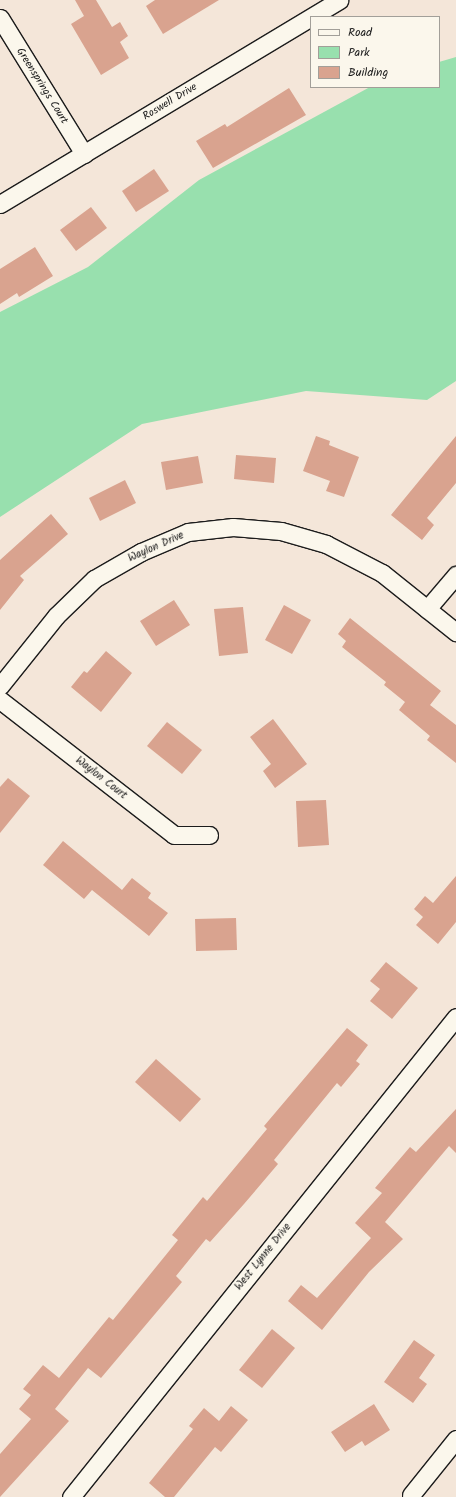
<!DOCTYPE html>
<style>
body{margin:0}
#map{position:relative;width:456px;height:1497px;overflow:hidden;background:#f4e6d9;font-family:Kalam,sans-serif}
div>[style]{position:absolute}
.green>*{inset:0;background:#98e0ae}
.building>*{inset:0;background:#d9a38f}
.roads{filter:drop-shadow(1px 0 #1c1c1c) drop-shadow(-1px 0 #1c1c1c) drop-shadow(0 1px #1c1c1c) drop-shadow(0 -1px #1c1c1c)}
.street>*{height:17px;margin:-8.5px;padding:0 8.5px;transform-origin:8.5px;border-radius:8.5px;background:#fbf7ec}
span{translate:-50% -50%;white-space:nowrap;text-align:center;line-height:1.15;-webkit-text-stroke:3.5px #fbf7ec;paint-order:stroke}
.street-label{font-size:11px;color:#1c1c1c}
.legend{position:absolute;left:310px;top:16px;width:130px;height:72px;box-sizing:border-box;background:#fbf7ec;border:1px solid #a29f99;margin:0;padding:5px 7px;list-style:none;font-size:12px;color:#1c1c1c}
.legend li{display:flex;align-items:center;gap:8px;height:20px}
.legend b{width:20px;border:1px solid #a29f99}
</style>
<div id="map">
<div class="green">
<div style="clip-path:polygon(456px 57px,456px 381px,427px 400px,306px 391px,142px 424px,0 517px,0 312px,88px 267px,199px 180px,370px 87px,439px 87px,439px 62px)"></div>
</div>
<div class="building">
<div style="clip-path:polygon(75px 0,96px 0,112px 27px,120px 22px,128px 36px,120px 42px,129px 58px,101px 75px,71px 24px,84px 16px)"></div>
<div style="clip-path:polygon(155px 0,219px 0,163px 34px,146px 6px)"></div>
<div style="clip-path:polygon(289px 88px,306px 115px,213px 168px,196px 141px,225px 124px,227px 127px)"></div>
<div style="clip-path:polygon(154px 169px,169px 191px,136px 212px,122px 191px)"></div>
<div style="clip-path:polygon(91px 207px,107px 228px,76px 251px,60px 230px)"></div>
<div style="clip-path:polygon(35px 247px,53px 276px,19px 297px,17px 293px,0 304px,0 269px)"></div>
<div style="clip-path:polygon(316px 436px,330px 441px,329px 445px,359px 457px,344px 497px,326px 491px,330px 481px,303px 471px)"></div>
<div style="clip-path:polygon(456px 436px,456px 483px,427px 518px,434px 525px,422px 540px,391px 515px)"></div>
<div style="clip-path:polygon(236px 455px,276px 458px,274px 483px,234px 479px)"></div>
<div style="clip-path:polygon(198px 456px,203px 483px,166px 490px,161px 462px)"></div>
<div style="clip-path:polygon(125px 480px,136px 503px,100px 521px,89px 498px)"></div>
<div style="clip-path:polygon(51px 514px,68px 534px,20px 576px,24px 580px,0 610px,0 560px)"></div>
<div style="clip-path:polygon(174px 600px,190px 625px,156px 646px,140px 621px)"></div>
<div style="clip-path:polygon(284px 605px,311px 620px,292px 654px,265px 640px)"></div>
<div style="clip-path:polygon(243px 607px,248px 653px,219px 656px,214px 609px)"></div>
<div style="clip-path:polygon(350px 618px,441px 691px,430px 705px,456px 725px,456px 763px,427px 740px,430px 736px,399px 710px,405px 702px,384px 685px,386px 682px,342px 647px,346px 641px,338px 634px)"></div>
<div style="clip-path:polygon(106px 651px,132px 673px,101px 712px,71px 687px,84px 671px,87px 673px)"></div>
<div style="clip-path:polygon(273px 719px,307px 764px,275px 788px,263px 771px,271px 764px,250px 737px)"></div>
<div style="clip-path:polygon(167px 722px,202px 750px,182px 774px,147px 746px)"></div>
<div style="clip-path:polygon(8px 778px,30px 796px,0 833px,0 787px)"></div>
<div style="clip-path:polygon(326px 800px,329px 845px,298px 847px,296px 801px)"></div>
<div style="clip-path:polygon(63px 841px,122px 890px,132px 878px,151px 893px,148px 898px,168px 913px,149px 936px,92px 890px,84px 899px,43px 865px)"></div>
<div style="clip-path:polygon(456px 876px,456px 922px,438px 944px,416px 925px,423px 917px,414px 909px,425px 896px,433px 903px)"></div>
<div style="clip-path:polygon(236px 918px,237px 950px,196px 951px,195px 919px)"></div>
<div style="clip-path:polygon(386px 962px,418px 988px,392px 1019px,370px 1001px,380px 989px,370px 981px)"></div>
<div style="clip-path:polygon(347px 1028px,368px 1045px,356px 1061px,360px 1064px,341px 1087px,337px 1083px,274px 1160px,278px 1164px,244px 1204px,210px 1242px,206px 1239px,176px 1276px,182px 1282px,101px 1378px,88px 1368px,55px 1409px,69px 1421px,0 1497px,0 1454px,31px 1419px,19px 1409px,31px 1395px,23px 1389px,43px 1365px,59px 1378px,109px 1317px,113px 1320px,178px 1240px,172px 1235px,203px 1197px,207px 1201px,267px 1129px,264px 1126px)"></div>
<div style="clip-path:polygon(156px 1059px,201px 1099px,180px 1122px,135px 1082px)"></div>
<div style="clip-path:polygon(456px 1109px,456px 1153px,449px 1146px,385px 1222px,403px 1239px,369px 1272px,322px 1330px,288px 1301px,301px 1285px,317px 1298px,371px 1238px,355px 1223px,382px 1193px,375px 1188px,410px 1147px,416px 1152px)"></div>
<div style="clip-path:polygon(272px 1329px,295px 1348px,262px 1388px,239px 1370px)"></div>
<div style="clip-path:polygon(414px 1340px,435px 1355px,419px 1378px,427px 1384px,413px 1403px,384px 1382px)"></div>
<div style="clip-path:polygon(374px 1404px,390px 1430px,365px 1446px,362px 1441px,345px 1452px,331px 1432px)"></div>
<div style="clip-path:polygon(231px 1406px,248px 1420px,221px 1452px,215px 1447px,174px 1497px,165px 1497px,149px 1483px,193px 1429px,189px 1426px,204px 1408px,219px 1421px)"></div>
</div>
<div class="roads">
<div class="street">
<div style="left:0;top:18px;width:160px;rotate:58.3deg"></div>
<div style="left:0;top:204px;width:396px;rotate:-31deg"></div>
<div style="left:427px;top:609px;width:45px;rotate:-49.5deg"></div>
<div style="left:0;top:686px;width:90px;rotate:-51.3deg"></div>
<div style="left:56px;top:616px;width:53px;rotate:-44.2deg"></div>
<div style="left:94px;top:579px;width:54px;rotate:-29.9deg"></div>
<div style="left:141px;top:552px;width:51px;rotate:-23.1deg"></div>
<div style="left:188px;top:532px;width:45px;rotate:-6.3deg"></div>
<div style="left:233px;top:527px;width:48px;rotate:4.8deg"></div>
<div style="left:281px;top:531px;width:47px;rotate:16.1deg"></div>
<div style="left:326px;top:544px;width:63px;rotate:27.4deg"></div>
<div style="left:382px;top:573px;width:95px;rotate:38.6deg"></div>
<div style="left:0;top:700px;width:220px;rotate:37.8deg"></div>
<div style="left:174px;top:835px;width:35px"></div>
<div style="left:411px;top:1495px;width:72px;rotate:-51.2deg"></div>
<div style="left:71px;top:1497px;width:615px;rotate:-51.27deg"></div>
</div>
</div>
<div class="street-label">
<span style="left:42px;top:86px;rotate:58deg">Greensprings Court</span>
<span style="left:170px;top:102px;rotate:-31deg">Roswell Drive</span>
<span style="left:156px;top:547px;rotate:-24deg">Waylon Drive</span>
<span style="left:101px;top:778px;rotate:38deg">Waylon Court</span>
<span style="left:263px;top:1257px;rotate:-51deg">West Lynne Drive</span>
</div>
<ul class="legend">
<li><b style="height:5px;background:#fbf7ec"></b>Road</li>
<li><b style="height:11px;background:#98e0ae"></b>Park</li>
<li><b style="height:11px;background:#d9a38f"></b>Building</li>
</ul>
</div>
